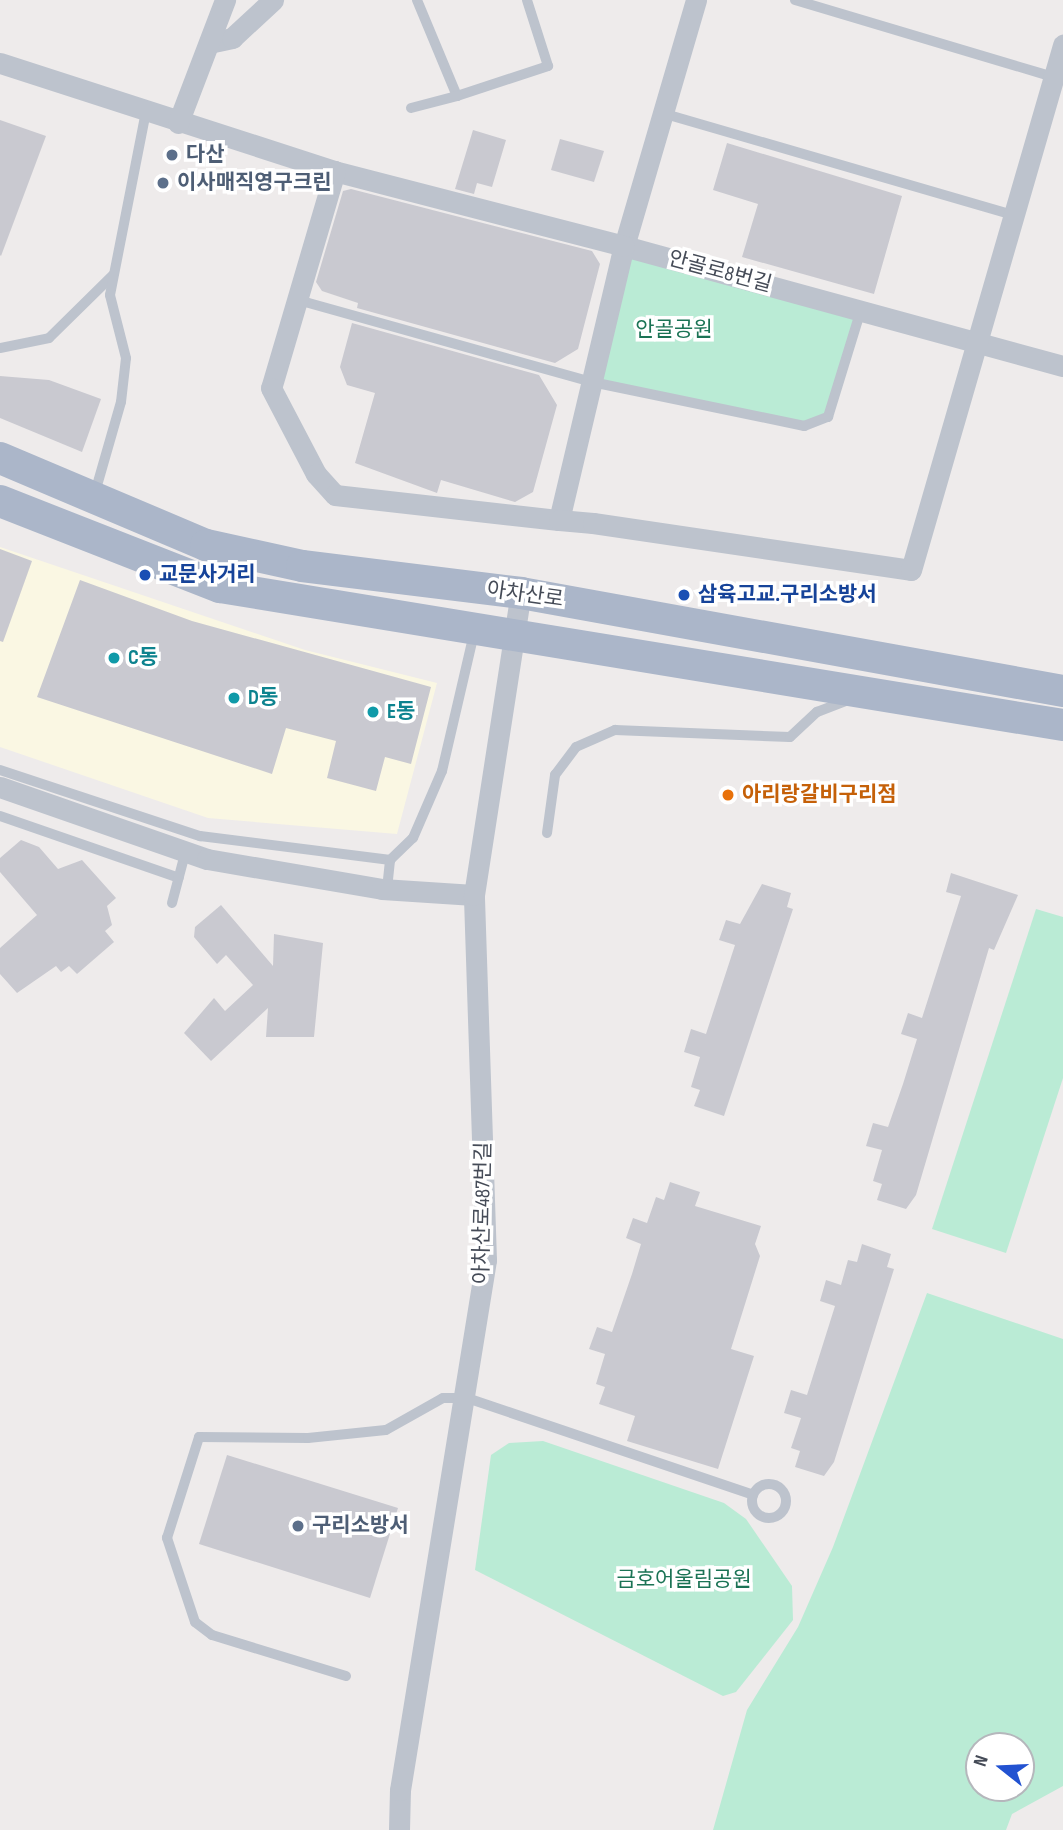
<!DOCTYPE html>
<meta charset="utf-8">
<style>
body{margin:0}
#map{position:relative;width:1063px;height:1830px;overflow:hidden;background:#eeebeb;font-family:"Sofia Sans Condensed","Noto Sans KR",sans-serif}
div>[style]{position:absolute}
.commercial>*{inset:0;background:#faf7e3}
.green>*{inset:0;background:#baebd5}
.building>*{inset:0;background:#c9c9d0}
.lane>*{height:10px;margin:-5px;padding:0 5px;transform-origin:5px;border-radius:5px;background:#bdc3cd}
.lane>.ring{margin:-5px;padding:0;box-sizing:content-box;background:none;border:10px solid #bdc3cd;border-radius:50%}
.street>*{height:21px;margin:-10.5px;padding:0 10.5px;transform-origin:10.5px;border-radius:10.5px;background:#bdc3cd}
.primary>*{height:32px;margin:-16px;padding:0 16px;transform-origin:16px;border-radius:16px;background:#abb6c9}
.dots>*{width:19px;height:19px;translate:-50% -50%;box-sizing:border-box;border:4px solid #fff;border-radius:50%}
span{translate:-50% -50%;white-space:nowrap;text-align:center;line-height:1.15;-webkit-text-stroke:7px #fff;paint-order:stroke}
.service-label{font-size:21px;color:#4e5e75;font-weight:700}
.left{translate:0 -50%;text-align:left}
.street-label{font-size:21px;color:#454b57}
.park-label{font-size:21px;color:#1b7355}
.transit-label{font-size:21px;color:#164399;font-weight:700}
.culture-label{font-size:21px;color:#0d838f;font-weight:700}
.food-label{font-size:21px;color:#c56008;font-weight:700}
.north{position:absolute;left:965px;top:1732px;width:70px;height:70px;box-sizing:border-box;background:#fff;border:2px solid #b5b7bc;border-radius:50%;rotate:288deg;font-size:19px;font-weight:700;line-height:28px;text-align:center;color:#454b57}
.north::after{content:'';display:block;margin:auto;width:24px;height:32px;background:#2252d1;clip-path:polygon(50% 0,100% 100%,50% 72%,0 100%)}
</style>
<div id="map">
<div class="commercial">
<div style="clip-path:polygon(0 547px,305px 650px,437px 683px,397px 834px,208px 818px,0 747px)"></div>
</div>
<div class="green">
<div style="clip-path:polygon(624px 246px,861px 310px,828px 417px,804px 426px,592px 382px)"></div>
<div style="clip-path:polygon(1036px 909px,1063px 917px,1063px 1078px,1006px 1253px,932px 1229px)"></div>
<div style="clip-path:polygon(evenodd,927px 1293px,1063px 1339px,1063px 1786px,1012px 1814px,1006px 1830px,713px 1830px,747px 1710px,798px 1627px,833px 1547px,927px 1293px,979px 1746px,1021px 1746px,1021px 1788px,979px 1788px,979px 1746px)"></div>
<div style="clip-path:polygon(543px 1441px,724px 1503px,746px 1519px,792px 1586px,793px 1620px,736px 1692px,723px 1696px,475px 1570px,491px 1455px,509px 1443px)"></div>
</div>
<div class="building">
<div style="clip-path:polygon(0 120px,46px 136px,1px 256px,0 255px)"></div>
<div style="clip-path:polygon(473px 130px,506px 140px,492px 187px,477px 183px,474px 194px,455px 189px)"></div>
<div style="clip-path:polygon(560px 139px,604px 151px,594px 182px,551px 170px)"></div>
<div style="clip-path:polygon(727px 143px,902px 196px,874px 294px,742px 257px,758px 204px,713px 190px)"></div>
<div style="clip-path:polygon(351px 189px,592px 251px,600px 264px,578px 349px,555px 363px,357px 308px,358px 303px,322px 291px,316px 282px,343px 191px)"></div>
<div style="clip-path:polygon(352px 323px,539px 375px,557px 405px,533px 492px,515px 502px,441px 480px,437px 493px,355px 463px,375px 393px,347px 385px,340px 367px)"></div>
<div style="clip-path:polygon(0 376px,49px 380px,101px 399px,82px 452px,0 418px)"></div>
<div style="clip-path:polygon(0 549px,32px 561px,3px 642px,0 641px)"></div>
<div style="clip-path:polygon(80px 580px,192px 621px,431px 687px,411px 764px,385px 757px,376px 791px,327px 778px,336px 741px,286px 728px,272px 774px,37px 697px)"></div>
<div style="clip-path:polygon(21px 840px,39px 847px,58px 869px,82px 860px,116px 898px,107px 906px,112px 925px,105px 931px,114px 942px,77px 974px,69px 966px,61px 972px,56px 966px,17px 993px,0 974px,0 948px,37px 915px,0 872px,0 858px)"></div>
<div style="clip-path:polygon(951px 873px,1018px 895px,994px 950px,989px 948px,916px 1195px,906px 1209px,877px 1200px,882px 1184px,873px 1181px,882px 1150px,866px 1146px,873px 1123px,888px 1127px,903px 1084px,917px 1039px,901px 1034px,908px 1013px,922px 1018px,961px 896px,946px 892px)"></div>
<div style="clip-path:polygon(762px 884px,791px 893px,787px 907px,793px 909px,724px 1116px,694px 1106px,700px 1090px,691px 1087px,700px 1057px,684px 1052px,691px 1029px,706px 1034px,735px 945px,719px 940px,726px 920px,740px 924px)"></div>
<div style="clip-path:polygon(221px 905px,273px 966px,274px 934px,323px 943px,314px 1037px,266px 1037px,268px 1008px,211px 1061px,184px 1033px,214px 998px,225px 1011px,253px 985px,226px 955px,217px 964px,194px 937px,195px 927px)"></div>
<div style="clip-path:polygon(670px 1182px,700px 1192px,695px 1206px,761px 1226px,755px 1244px,760px 1256px,731px 1349px,754px 1356px,718px 1469px,627px 1441px,635px 1416px,599px 1404px,605px 1387px,596px 1384px,605px 1354px,589px 1349px,597px 1327px,612px 1332px,632px 1274px,641px 1244px,626px 1238px,633px 1218px,647px 1223px,656px 1197px,664px 1200px)"></div>
<div style="clip-path:polygon(862px 1244px,891px 1254px,887px 1267px,894px 1269px,834px 1462px,824px 1476px,795px 1467px,800px 1451px,791px 1448px,801px 1418px,784px 1413px,791px 1390px,807px 1395px,835px 1306px,820px 1301px,826px 1280px,841px 1285px,848px 1260px,857px 1262px)"></div>
<div style="clip-path:polygon(227px 1455px,398px 1508px,370px 1598px,199px 1544px)"></div>
</div>
<div class="lane">
<div style="left:417px;top:0;width:104px;rotate:67.4deg"></div>
<div style="left:457px;top:96px;width:96px;rotate:-18.2deg"></div>
<div style="left:548px;top:66px;width:69px;rotate:-107.7deg"></div>
<div style="left:795px;top:0;width:270px;rotate:16.6deg"></div>
<div style="left:411px;top:108px;width:48px;rotate:-14.6deg"></div>
<div style="left:662px;top:113px;width:362px;rotate:16.2deg"></div>
<div style="left:298px;top:300px;width:305px;rotate:15.6deg"></div>
<div style="left:592px;top:382px;width:217px;rotate:11.7deg"></div>
<div style="left:804px;top:426px;width:26px;rotate:-21deg"></div>
<div style="left:828px;top:417px;width:112px;rotate:-72.9deg"></div>
<div style="left:0;top:348px;width:50px;rotate:-11.5deg"></div>
<div style="left:49px;top:338px;width:90px;rotate:-44.5deg"></div>
<div style="left:94px;top:496px;width:98px;rotate:-74deg"></div>
<div style="left:121px;top:402px;width:44px;rotate:-83.5deg"></div>
<div style="left:126px;top:358px;width:65px;rotate:-104.3deg"></div>
<div style="left:110px;top:295px;width:187px;rotate:-78.9deg"></div>
<div style="left:0;top:770px;width:211px;rotate:18.3deg"></div>
<div style="left:200px;top:836px;width:192px;rotate:7.2deg"></div>
<div style="left:390px;top:860px;width:32px;rotate:-44deg"></div>
<div style="left:413px;top:838px;width:73px;rotate:-66.6deg"></div>
<div style="left:442px;top:771px;width:142px;rotate:-76.9deg"></div>
<div style="left:0;top:816px;width:189px;rotate:19.1deg"></div>
<div style="left:547px;top:833px;width:59px;rotate:-82.1deg"></div>
<div style="left:555px;top:775px;width:35px;rotate:-53deg"></div>
<div style="left:576px;top:747px;width:43px;rotate:-23.6deg"></div>
<div style="left:615px;top:730px;width:175px;rotate:2.3deg"></div>
<div style="left:790px;top:737px;width:37px;rotate:-43deg"></div>
<div style="left:817px;top:712px;width:36px;rotate:-21deg"></div>
<div style="left:387px;top:889px;width:29px;rotate:-84deg"></div>
<div style="left:172px;top:903px;width:55px;rotate:-75.2deg"></div>
<div class="ring" style="left:752px;top:1484px;width:24px;height:24px"></div>
<div style="left:346px;top:1676px;width:140px;rotate:-163deg"></div>
<div style="left:212px;top:1635px;width:21px;rotate:-143deg"></div>
<div style="left:195px;top:1622px;width:89px;rotate:-108.4deg"></div>
<div style="left:167px;top:1538px;width:106px;rotate:-72.4deg"></div>
<div style="left:199px;top:1437px;width:109px;rotate:0.5deg"></div>
<div style="left:308px;top:1438px;width:78px;rotate:-5.9deg"></div>
<div style="left:386px;top:1430px;width:65px;rotate:-29.3deg"></div>
<div style="left:443px;top:1398px;width:24px"></div>
<div style="left:467px;top:1398px;width:302px;rotate:18.7deg"></div>
</div>
<div class="street">
<div style="left:696px;top:0;width:256px;rotate:106.3deg"></div>
<div style="left:624px;top:246px;width:455px;rotate:15.3deg"></div>
<div style="left:209px;top:43px;width:24px;rotate:-12deg"></div>
<div style="left:232px;top:38px;width:56px;rotate:-42.8deg"></div>
<div style="left:0;top:63px;width:352px;rotate:17.9deg"></div>
<div style="left:178px;top:123px;width:132px;rotate:-69.1deg"></div>
<div style="left:559px;top:520px;width:282px;rotate:-76.7deg"></div>
<div style="left:624px;top:246px;width:299px;rotate:-165.5deg"></div>
<div style="left:335px;top:171px;width:226px;rotate:106.4deg"></div>
<div style="left:271px;top:388px;width:97px;rotate:62.4deg"></div>
<div style="left:316px;top:474px;width:28px;rotate:48deg"></div>
<div style="left:335px;top:495px;width:225px;rotate:6.4deg"></div>
<div style="left:559px;top:520px;width:34px;rotate:5deg"></div>
<div style="left:593px;top:523px;width:321px;rotate:8.4deg"></div>
<div style="left:911px;top:570px;width:547px;rotate:-73.85deg"></div>
<div style="left:0;top:787px;width:219px;rotate:19.2deg"></div>
<div style="left:207px;top:859px;width:178px;rotate:9.7deg"></div>
<div style="left:382px;top:889px;width:92px;rotate:3.7deg"></div>
<div style="left:399px;top:1830px;width:40px;rotate:-88.6deg"></div>
<div style="left:400px;top:1790px;width:537px;rotate:-80.78deg"></div>
<div style="left:486px;top:1260px;width:365px;rotate:-91.9deg"></div>
<div style="left:474px;top:895px;width:306px;rotate:-81.2deg"></div>
</div>
<div class="primary">
<div style="left:0;top:458px;width:224px;rotate:22.9deg"></div>
<div style="left:206px;top:545px;width:98px;rotate:12.3deg"></div>
<div style="left:302px;top:566px;width:221px;rotate:7deg"></div>
<div style="left:521px;top:593px;width:551px;rotate:10.25deg"></div>
<div style="left:0;top:501px;width:236px;rotate:21.4deg"></div>
<div style="left:220px;top:587px;width:854px;rotate:9.3deg"></div>
</div>
<div class="dots">
<div style="left:172px;top:155px;background:#5c6f8a"></div>
<div style="left:163px;top:183px;background:#5c6f8a"></div>
<div style="left:145px;top:575px;background:#1a4fb4"></div>
<div style="left:684px;top:595px;background:#1a4fb4"></div>
<div style="left:114px;top:658px;background:#0f9aa8"></div>
<div style="left:234px;top:698px;background:#0f9aa8"></div>
<div style="left:373px;top:712px;background:#0f9aa8"></div>
<div style="left:728px;top:795px;background:#e8710a"></div>
<div style="left:298px;top:1526px;background:#5c6f8a"></div>
</div>
<div class="service-label">
<span class="left" style="left:186px;top:155px">다산</span>
<span class="left" style="left:177px;top:183px">이사매직영구크린</span>
<span class="left" style="left:312px;top:1526px">구리소방서</span>
</div>
<div class="street-label">
<span style="left:720px;top:272px;rotate:15deg">안골로8번길</span>
<span style="left:525px;top:595px;rotate:8deg">아차산로</span>
<span style="left:483px;top:1213px;rotate:-89deg">아차산로487번길</span>
</div>
<div class="park-label">
<span style="left:674px;top:330px">안골공원</span>
<span style="left:684px;top:1580px">금호어울림공원</span>
</div>
<div class="transit-label">
<span class="left" style="left:159px;top:575px">교문사거리</span>
<span class="left" style="left:698px;top:595px">삼육고교.구리소방서</span>
</div>
<div class="culture-label">
<span class="left" style="left:128px;top:658px">C동</span>
<span class="left" style="left:248px;top:698px">D동</span>
<span class="left" style="left:387px;top:712px">E동</span>
</div>
<div class="food-label">
<span class="left" style="left:742px;top:795px">아리랑갈비구리점</span>
</div>
<div class="north">N</div>
</div>
